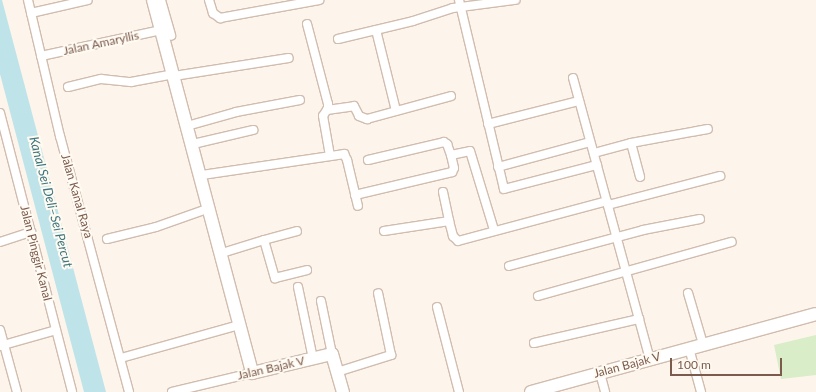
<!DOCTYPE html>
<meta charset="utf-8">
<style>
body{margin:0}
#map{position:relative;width:816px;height:392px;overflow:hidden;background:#fdf5eb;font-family:Lato,sans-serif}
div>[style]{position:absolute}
.green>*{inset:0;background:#d8edc8}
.water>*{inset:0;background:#bee4e9}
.roads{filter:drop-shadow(1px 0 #d1bdaf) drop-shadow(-1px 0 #d1bdaf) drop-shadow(0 1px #d1bdaf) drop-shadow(0 -1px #d1bdaf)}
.street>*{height:8px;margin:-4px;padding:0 4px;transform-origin:4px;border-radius:4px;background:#fff}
.secondary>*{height:12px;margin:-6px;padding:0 6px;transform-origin:6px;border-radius:6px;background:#fff}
span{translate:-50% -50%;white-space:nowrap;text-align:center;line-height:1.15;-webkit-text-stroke:4px #fffaf2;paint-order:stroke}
.street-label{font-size:12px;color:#7b5b4c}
.water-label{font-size:13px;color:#3e777f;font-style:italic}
.scale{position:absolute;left:670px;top:358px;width:112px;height:18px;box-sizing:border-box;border:2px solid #7b5b4c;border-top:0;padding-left:5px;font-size:12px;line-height:14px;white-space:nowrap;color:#7b5b4c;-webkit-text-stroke:3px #fffaf2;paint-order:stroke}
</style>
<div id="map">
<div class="green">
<div style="clip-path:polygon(816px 335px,816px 375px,781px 379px,774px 345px)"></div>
</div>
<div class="water">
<div style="clip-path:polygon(0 0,2px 0,106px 392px,84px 392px,0 74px)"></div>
</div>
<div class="roads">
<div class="street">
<div style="left:28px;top:0;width:140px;rotate:76.8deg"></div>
<div style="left:60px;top:136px;width:265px;rotate:74.9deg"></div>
<div style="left:161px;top:0;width:37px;rotate:74deg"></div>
<div style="left:209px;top:0;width:14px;rotate:73deg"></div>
<div style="left:213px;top:13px;width:9px;rotate:36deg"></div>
<div style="left:220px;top:18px;width:101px;rotate:-10.3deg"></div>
<div style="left:459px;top:0;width:194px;rotate:76.6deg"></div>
<div style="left:504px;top:189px;width:96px;rotate:-14.5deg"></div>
<div style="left:31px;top:13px;width:58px;rotate:-12.8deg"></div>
<div style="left:307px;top:24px;width:83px;rotate:75.3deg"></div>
<div style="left:328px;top:104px;width:4px;rotate:90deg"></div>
<div style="left:328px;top:108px;width:9px;rotate:122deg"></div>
<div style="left:323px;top:116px;width:40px;rotate:80deg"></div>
<div style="left:376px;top:30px;width:83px;rotate:76.1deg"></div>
<div style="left:338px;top:39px;width:77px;rotate:-13.5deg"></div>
<div style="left:413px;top:21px;width:42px;rotate:-18deg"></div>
<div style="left:453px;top:8px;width:63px;rotate:-7.4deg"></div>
<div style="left:41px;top:56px;width:123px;rotate:-12.2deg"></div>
<div style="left:174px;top:76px;width:116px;rotate:-8.9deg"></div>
<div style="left:573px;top:78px;width:291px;rotate:74.7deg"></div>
<div style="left:68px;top:87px;width:34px;rotate:-14deg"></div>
<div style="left:101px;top:79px;width:30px;rotate:6deg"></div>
<div style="left:131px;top:82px;width:44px;rotate:-10.5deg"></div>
<div style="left:327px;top:110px;width:27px;rotate:-8deg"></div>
<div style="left:354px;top:106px;width:11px;rotate:63deg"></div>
<div style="left:359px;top:116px;width:9px;rotate:21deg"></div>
<div style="left:367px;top:119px;width:87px;rotate:-15.3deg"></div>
<div style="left:0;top:113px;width:288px;rotate:75.5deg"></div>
<div style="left:488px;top:124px;width:94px;rotate:-14.2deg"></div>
<div style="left:187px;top:126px;width:51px;rotate:-15.9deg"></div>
<div style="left:236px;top:112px;width:65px;rotate:-10.6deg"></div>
<div style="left:631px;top:143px;width:35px;rotate:75deg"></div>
<div style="left:193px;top:144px;width:62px;rotate:-13.1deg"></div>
<div style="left:594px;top:153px;width:38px;rotate:-15deg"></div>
<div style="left:631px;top:143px;width:78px;rotate:-10.3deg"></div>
<div style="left:368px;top:160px;width:78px;rotate:-13.3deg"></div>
<div style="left:444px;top:142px;width:4px;rotate:34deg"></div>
<div style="left:447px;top:144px;width:12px;rotate:70deg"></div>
<div style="left:451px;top:155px;width:19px;rotate:-12deg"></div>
<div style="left:470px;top:151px;width:83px;rotate:73.1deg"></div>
<div style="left:498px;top:167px;width:95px;rotate:-15.2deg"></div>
<div style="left:202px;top:175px;width:144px;rotate:-8.4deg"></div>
<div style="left:344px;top:154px;width:7px;rotate:63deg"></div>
<div style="left:347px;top:160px;width:47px;rotate:76.6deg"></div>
<div style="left:443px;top:192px;width:30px;rotate:78deg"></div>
<div style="left:355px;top:195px;width:100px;rotate:-13.3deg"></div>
<div style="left:452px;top:172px;width:4px;rotate:-63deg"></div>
<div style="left:454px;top:168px;width:13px;rotate:-103deg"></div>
<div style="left:608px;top:205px;width:116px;rotate:-14.5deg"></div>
<div style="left:384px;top:231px;width:66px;rotate:-8.7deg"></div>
<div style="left:449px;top:221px;width:16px;rotate:75deg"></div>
<div style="left:453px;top:236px;width:7px;rotate:45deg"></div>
<div style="left:458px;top:241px;width:154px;rotate:-15deg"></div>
<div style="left:107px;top:239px;width:50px;rotate:-13.8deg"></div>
<div style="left:156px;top:227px;width:57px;rotate:-19.4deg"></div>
<div style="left:264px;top:240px;width:34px;rotate:-15deg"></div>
<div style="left:0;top:242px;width:33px;rotate:-18deg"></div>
<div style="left:222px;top:253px;width:44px;rotate:-17.2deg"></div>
<div style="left:264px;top:240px;width:40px;rotate:74deg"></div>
<div style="left:275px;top:278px;width:33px;rotate:-14deg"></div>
<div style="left:509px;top:266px;width:139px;rotate:-15deg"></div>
<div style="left:643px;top:230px;width:58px;rotate:-10.9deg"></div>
<div style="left:298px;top:287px;width:74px;rotate:78.2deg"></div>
<div style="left:688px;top:293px;width:53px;rotate:73.6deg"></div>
<div style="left:538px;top:296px;width:201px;rotate:-15.6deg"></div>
<div style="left:321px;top:301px;width:54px;rotate:78.3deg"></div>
<div style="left:437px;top:307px;width:88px;rotate:75.5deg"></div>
<div style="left:0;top:330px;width:64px;rotate:74.7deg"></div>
<div style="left:534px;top:343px;width:108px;rotate:-12.9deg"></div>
<div style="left:0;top:346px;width:58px;rotate:-15.9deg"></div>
<div style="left:689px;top:348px;width:46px;rotate:74.7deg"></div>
<div style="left:121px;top:358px;width:123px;rotate:-15.6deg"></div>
<div style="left:337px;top:372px;width:57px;rotate:-17.5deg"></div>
<div style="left:391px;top:355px;width:63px;rotate:-101.8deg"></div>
<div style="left:600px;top:373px;width:20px;rotate:75deg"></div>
<div style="left:172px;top:392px;width:82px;rotate:-13.4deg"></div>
</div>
<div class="secondary">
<div style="left:153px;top:0;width:386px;rotate:75.1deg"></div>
<div style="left:252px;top:373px;width:82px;rotate:-13.4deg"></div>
<div style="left:332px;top:354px;width:40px;rotate:74deg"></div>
<div style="left:531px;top:392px;width:295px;rotate:-15.3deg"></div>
</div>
</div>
<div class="street-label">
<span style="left:101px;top:43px;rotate:-12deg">Jalan Amaryllis</span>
<span style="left:77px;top:196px;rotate:74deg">Jalan Kanal Raya</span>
<span style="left:36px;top:253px;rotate:76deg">Jalan Pinggir Kanal</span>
<span style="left:627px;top:365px;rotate:-15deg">Jalan Bajak V</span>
<span style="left:271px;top:368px;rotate:-13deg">Jalan Bajak V</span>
</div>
<div class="water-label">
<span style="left:51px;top:202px;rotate:75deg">Kanal Sei Deli–Sei Percut</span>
</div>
<div class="scale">100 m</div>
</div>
